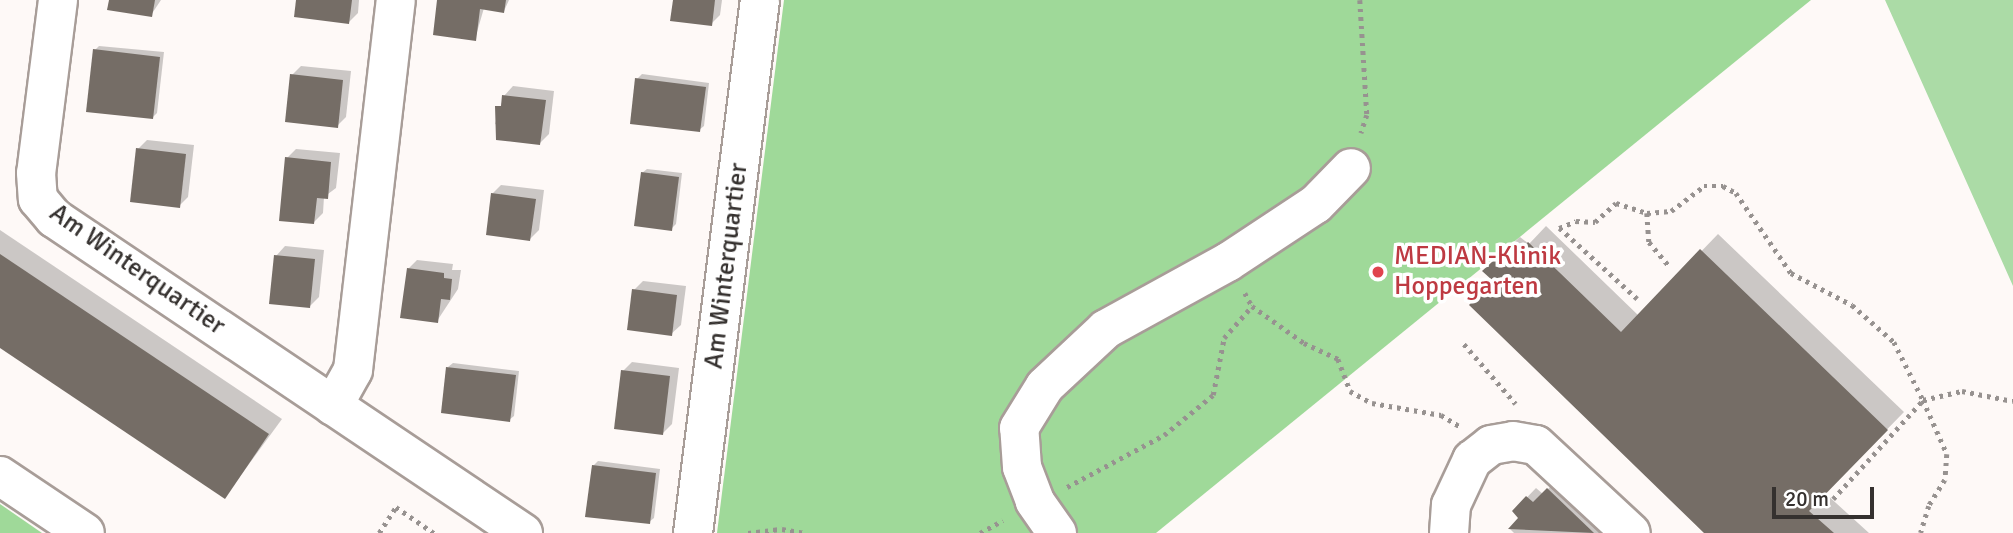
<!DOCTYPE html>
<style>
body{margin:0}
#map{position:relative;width:2013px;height:533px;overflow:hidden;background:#fef9f7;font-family:Signika,sans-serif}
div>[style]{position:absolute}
.green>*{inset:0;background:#abdba6}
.forest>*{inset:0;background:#9fd999}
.shadow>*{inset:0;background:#0003}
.building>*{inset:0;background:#756d66}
.path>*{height:4.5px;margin-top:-2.25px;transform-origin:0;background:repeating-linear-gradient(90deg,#979290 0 3.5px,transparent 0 8.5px)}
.roads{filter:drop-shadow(2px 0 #a89d98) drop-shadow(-2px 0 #a89d98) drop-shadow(0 2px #a89d98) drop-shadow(0 -2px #a89d98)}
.minor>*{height:38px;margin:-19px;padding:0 19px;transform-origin:19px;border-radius:19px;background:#fff}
.dots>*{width:19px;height:19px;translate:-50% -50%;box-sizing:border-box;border:4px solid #fff;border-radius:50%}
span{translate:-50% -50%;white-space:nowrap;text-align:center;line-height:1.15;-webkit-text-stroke:7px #fff;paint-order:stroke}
.health-label{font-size:26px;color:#be3a42}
.left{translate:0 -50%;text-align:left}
.street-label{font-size:26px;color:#35312f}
.scale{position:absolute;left:1772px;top:487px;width:102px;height:32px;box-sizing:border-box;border:4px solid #35312f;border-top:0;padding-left:9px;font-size:21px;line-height:24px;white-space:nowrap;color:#35312f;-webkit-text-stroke:5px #fff;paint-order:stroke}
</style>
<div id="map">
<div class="green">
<div style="clip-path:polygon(1885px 0,2013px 0,2013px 286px,2001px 259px)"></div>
</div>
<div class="forest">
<div style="clip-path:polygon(784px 0,1811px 0,1156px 533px,717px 533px)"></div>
<div style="clip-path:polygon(0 504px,42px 533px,0 533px)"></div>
</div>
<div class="shadow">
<div style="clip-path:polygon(111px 0,161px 0,151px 15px)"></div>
<div style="clip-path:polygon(298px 0,359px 0,358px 13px,349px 22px)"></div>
<div style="clip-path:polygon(439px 0,509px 0,504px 11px,484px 8px,475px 39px)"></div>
<div style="clip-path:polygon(674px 0,722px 0,720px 15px,711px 24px)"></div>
<div style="clip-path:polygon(99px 46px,164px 52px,157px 113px,153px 117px,95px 50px)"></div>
<div style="clip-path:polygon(301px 66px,351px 71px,346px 117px,337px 126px,292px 75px)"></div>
<div style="clip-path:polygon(642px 74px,709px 83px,704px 126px,699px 130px,637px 79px)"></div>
<div style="clip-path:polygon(513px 86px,554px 91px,549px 134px,540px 143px,495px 124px,504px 96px)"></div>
<div style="clip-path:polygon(147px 140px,194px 145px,188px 197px,179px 206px,138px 149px)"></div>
<div style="clip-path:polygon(296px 149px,340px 153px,336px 188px,324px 197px,323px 213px,313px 223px,287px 158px)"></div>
<div style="clip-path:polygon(647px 169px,682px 173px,676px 224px,671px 229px,642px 173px)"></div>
<div style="clip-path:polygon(501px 185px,544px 190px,539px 230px,530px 239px,492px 194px)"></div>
<div style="clip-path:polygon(1546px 226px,1639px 316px,1718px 234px,1904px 412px,1825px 493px,1869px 533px,1706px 533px,1494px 280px,1501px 254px,1520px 237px,1529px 244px)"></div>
<div style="clip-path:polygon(0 230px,282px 419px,225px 497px,0 346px)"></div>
<div style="clip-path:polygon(285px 246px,324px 250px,319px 297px,309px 307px,276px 256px)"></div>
<div style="clip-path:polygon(417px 260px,453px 264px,452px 270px,461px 270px,458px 289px,437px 321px,408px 269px)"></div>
<div style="clip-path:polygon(643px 281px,686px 286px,681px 325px,671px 334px,634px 290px)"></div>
<div style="clip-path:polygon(632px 362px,679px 368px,672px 424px,663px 433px,623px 371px)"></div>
<div style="clip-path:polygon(453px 363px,519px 371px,514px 416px,509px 420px,448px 367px)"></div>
<div style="clip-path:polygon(598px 461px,660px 469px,654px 518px,649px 522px,593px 466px)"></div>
<div style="clip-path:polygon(1557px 480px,1607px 533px,1514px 533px,1510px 529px,1521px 518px,1514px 511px,1536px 488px,1543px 494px)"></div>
</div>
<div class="building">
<div style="clip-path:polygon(109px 0,155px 0,152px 17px,107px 10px)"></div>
<div style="clip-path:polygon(296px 0,352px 0,349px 24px,294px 17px)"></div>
<div style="clip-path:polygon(437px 0,506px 0,504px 13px,480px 9px,476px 41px,433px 35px)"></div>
<div style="clip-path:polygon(673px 0,715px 0,712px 26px,670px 21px)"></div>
<div style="clip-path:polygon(93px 49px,160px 57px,153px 119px,86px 112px)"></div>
<div style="clip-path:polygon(290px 74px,343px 80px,338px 128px,285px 122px)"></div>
<div style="clip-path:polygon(635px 78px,706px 87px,700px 132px,630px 124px)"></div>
<div style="clip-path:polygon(502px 95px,546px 100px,540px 145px,496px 140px,495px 106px,501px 106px)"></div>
<div style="clip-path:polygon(136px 148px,186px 154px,180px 208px,130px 202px)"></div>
<div style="clip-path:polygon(285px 157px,331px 162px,328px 199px,317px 198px,314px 224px,279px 221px)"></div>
<div style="clip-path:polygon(641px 172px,679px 177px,672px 231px,634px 226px)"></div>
<div style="clip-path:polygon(491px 193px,536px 199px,530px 241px,486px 235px)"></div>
<div style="clip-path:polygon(1528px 242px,1621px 332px,1700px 249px,1888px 430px,1809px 511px,1834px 533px,1704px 533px,1469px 305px,1492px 280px,1482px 271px,1502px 253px,1511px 260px)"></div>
<div style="clip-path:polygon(0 254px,269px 434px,225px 499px,0 348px)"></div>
<div style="clip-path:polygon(274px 255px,315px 259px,310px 308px,269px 304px)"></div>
<div style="clip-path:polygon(407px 268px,444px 273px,444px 278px,452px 279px,450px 300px,441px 299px,438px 323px,400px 318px)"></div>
<div style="clip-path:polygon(632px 289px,677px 295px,672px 336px,627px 330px)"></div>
<div style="clip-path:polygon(446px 367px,516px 375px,510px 422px,441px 413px)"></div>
<div style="clip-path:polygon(621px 370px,670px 376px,663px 435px,614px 429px)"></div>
<div style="clip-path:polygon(592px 465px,656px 473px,650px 524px,585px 517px)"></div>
<div style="clip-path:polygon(1547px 488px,1594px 533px,1508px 529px,1518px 518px,1512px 511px,1526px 496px,1533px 502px)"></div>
</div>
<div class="path">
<div style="left:1360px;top:0;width:115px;rotate:86.5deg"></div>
<div style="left:1367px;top:115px;width:19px;rotate:108deg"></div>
<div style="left:1647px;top:213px;width:29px;rotate:86deg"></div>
<div style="left:1649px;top:242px;width:30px;rotate:50deg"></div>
<div style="left:1245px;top:293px;width:15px;rotate:62deg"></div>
<div style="left:1252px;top:306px;width:64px;rotate:35.4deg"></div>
<div style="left:1304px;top:343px;width:38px;rotate:25deg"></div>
<div style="left:1338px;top:359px;width:34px;rotate:69deg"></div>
<div style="left:1350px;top:391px;width:25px;rotate:29deg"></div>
<div style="left:1372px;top:403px;width:70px;rotate:9.9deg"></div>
<div style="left:1441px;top:415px;width:21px;rotate:31deg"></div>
<div style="left:1637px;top:299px;width:105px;rotate:-137.7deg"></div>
<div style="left:1559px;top:228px;width:18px;rotate:-22deg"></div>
<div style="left:1576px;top:221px;width:19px;rotate:3deg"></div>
<div style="left:1595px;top:222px;width:28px;rotate:-42deg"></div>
<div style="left:1616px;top:203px;width:33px;rotate:18deg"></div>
<div style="left:1647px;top:213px;width:24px;rotate:-5deg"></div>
<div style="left:1671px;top:211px;width:41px;rotate:-37.1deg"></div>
<div style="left:1704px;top:186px;width:19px"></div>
<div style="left:1723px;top:186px;width:15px;rotate:28deg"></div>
<div style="left:1736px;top:193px;width:97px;rotate:55.5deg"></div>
<div style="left:1791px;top:273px;width:69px;rotate:27.7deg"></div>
<div style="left:1852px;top:305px;width:56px;rotate:41.4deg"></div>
<div style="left:1894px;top:342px;width:65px;rotate:63.4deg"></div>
<div style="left:1923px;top:400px;width:40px;rotate:-13deg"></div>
<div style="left:1962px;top:391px;width:52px;rotate:11.1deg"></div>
<div style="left:1464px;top:344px;width:79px;rotate:49.1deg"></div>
<div style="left:1067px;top:487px;width:110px;rotate:-28.2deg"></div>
<div style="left:1164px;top:435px;width:63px;rotate:-39.2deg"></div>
<div style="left:1213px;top:395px;width:58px;rotate:-79.1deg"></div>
<div style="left:1224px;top:338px;width:43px;rotate:-48.8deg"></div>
<div style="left:1833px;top:499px;width:134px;rotate:-47.7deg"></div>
<div style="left:1923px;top:400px;width:59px;rotate:66deg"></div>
<div style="left:1947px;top:454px;width:26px;rotate:94deg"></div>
<div style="left:1945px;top:480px;width:31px;rotate:122deg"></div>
<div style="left:1929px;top:506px;width:28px;rotate:107deg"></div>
<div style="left:379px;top:533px;width:31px;rotate:-57deg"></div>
<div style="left:396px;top:507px;width:46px;rotate:34.4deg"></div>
<div style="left:748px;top:533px;width:34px;rotate:-7deg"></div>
<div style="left:782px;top:529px;width:23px;rotate:10deg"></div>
<div style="left:980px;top:533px;width:26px;rotate:-29deg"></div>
</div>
<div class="roads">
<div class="minor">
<div style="left:58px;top:0;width:174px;rotate:97.2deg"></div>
<div style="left:36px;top:173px;width:26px;rotate:86deg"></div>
<div style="left:38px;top:199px;width:25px;rotate:50deg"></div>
<div style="left:54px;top:218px;width:565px;rotate:33.89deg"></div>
<div style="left:333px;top:406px;width:41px;rotate:-60.9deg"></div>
<div style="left:353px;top:370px;width:372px;rotate:-83.4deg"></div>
<div style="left:0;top:476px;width:102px;rotate:33.8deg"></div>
<div style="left:693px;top:533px;width:537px;rotate:-82.84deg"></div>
<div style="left:1057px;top:533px;width:39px;rotate:-125deg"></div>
<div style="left:1035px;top:501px;width:36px;rotate:-111deg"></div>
<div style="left:1022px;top:467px;width:39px;rotate:-94deg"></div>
<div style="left:1019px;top:428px;width:49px;rotate:-58.2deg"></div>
<div style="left:1045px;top:386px;width:83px;rotate:-43.1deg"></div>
<div style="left:1106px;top:329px;width:139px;rotate:-28.8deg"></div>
<div style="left:1228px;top:262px;width:105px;rotate:-33.4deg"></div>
<div style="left:1316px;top:204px;width:50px;rotate:-45.8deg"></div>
<div style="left:1449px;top:533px;width:28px;rotate:-86deg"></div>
<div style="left:1451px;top:505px;width:50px;rotate:-65deg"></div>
<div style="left:1472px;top:460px;width:24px;rotate:-38deg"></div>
<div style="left:1491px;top:445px;width:22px;rotate:-10deg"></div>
<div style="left:1513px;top:441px;width:23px;rotate:10deg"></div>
<div style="left:1536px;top:445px;width:129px;rotate:42.8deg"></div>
</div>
</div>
<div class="dots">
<div style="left:1378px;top:272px;background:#e0444e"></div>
</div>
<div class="health-label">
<span class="left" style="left:1394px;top:272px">MEDIAN-Klinik<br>Hoppegarten</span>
</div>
<div class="street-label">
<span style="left:727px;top:266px;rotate:-83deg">Am Winterquartier</span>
<span style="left:137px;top:270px;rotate:35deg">Am Winterquartier</span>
</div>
<div class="scale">20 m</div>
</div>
